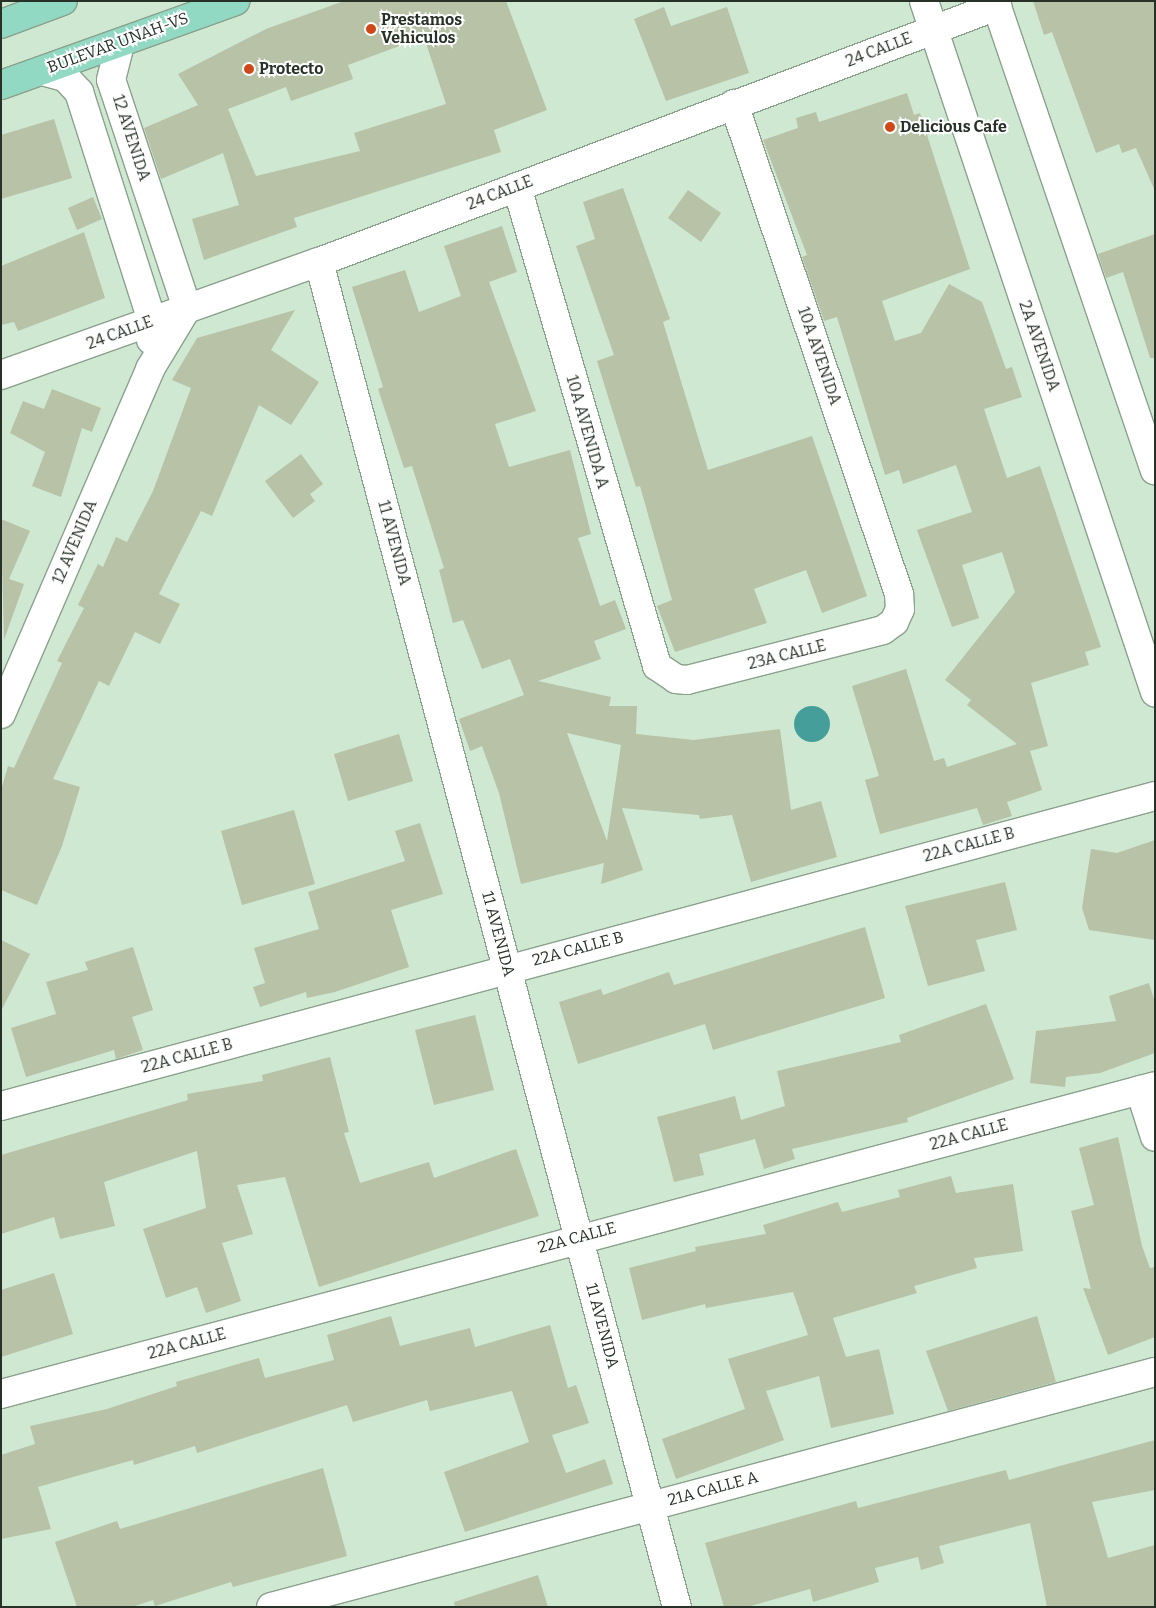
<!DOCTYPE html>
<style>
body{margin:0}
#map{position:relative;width:1156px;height:1608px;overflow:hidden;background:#cfe8d2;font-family:Bitter,serif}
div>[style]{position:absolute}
.water>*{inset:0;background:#469e9b}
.round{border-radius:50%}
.building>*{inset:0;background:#b7c2a6}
.roads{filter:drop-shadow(1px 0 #8aa18c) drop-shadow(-1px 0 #8aa18c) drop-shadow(0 1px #8aa18c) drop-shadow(0 -1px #8aa18c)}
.minor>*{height:28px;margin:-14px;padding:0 14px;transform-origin:14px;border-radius:14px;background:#fff}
.major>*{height:28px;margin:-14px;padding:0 14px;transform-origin:14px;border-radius:14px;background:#92d9c4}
.dots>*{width:14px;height:14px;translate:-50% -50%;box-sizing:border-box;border:2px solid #fff;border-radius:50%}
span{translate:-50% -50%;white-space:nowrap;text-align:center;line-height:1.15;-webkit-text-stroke:4px #fff;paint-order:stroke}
.poi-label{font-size:16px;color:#273128;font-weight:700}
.left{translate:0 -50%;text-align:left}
.street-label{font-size:16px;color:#273128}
.frame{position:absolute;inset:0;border:2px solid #273128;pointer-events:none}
</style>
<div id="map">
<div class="water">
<div class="round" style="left:794px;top:706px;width:36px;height:36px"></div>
</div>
<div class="building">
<div style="clip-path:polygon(evenodd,344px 1px,506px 1px,547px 110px,494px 130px,501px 152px,294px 218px,297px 227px,204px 260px,192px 219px,239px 205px,223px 153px,161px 179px,144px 128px,198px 105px,178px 74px,266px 29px,344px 1px,424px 37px,446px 104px,354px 133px,360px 151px,256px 176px,228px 109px,286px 87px,291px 101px,353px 79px,348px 65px,424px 37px)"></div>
<div style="clip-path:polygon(1033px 1px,1155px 1px,1155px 191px,1136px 148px,1122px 153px,1119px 144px,1096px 153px,1052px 32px,1044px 35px)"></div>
<div style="clip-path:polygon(664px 7px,671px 26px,727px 7px,749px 73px,666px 101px,634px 19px)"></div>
<div style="clip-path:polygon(907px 93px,914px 115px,920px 113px,970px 269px,882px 301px,895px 341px,921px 333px,949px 284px,982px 302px,1006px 369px,1012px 367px,1022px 397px,984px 409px,1007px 478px,1040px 466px,1101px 647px,1085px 652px,1089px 665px,1031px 683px,1048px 746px,1030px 751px,1042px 790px,1007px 802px,1012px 816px,983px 825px,977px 808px,880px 834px,865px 780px,879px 776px,852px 686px,906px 669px,934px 761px,944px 758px,947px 767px,1017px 744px,967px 705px,971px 700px,945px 680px,1015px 592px,1002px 552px,962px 565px,979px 618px,952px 627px,917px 530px,972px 512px,956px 465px,903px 484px,899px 470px,885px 475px,837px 317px,824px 321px,802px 257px,807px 255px,763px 140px,798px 128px,796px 118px,816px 112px,819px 122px)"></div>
<div style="clip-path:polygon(54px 119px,72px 178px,1px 199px,1px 135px)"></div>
<div style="clip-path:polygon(623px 188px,670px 319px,663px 322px,708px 470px,812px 436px,867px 596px,822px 613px,806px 570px,754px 589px,767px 623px,675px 652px,657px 606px,672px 600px,640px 486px,636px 487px,597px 361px,614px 355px,576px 246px,595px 239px,583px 202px)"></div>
<div style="clip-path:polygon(688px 190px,721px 213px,701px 242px,668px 218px)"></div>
<div style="clip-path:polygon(93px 197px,102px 219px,77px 230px,68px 208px)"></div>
<div style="clip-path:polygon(evenodd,502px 226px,517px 272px,489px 282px,536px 411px,495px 424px,509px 467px,570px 450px,591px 534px,578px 538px,600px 606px,615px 600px,626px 629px,594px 641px,601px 659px,538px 681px,611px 697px,609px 706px,637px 706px,636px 734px,694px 740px,780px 729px,791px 810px,821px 801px,837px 857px,751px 882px,732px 815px,700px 819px,699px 815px,622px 808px,643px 870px,601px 884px,604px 863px,521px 884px,499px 793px,482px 746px,470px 751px,459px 719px,524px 695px,510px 659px,482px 669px,463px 620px,453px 623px,439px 570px,444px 568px,412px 466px,404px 468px,378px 389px,383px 387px,352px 287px,405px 270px,419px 312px,461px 296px,444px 246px,502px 226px,567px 733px,621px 745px,607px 841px,567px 733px)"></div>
<div style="clip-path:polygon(84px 232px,105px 298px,18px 331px,14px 322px,1px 325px,1px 266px)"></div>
<div style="clip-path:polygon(1155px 234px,1155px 358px,1150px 358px,1123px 272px,1106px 278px,1098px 254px)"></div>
<div style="clip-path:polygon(295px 310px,271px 350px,319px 382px,291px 425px,259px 405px,212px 516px,201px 511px,159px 594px,180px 604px,160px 644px,135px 632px,109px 686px,99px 681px,53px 779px,80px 787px,62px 846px,37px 905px,1px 890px,1px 790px,8px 766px,14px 768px,62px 663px,57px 661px,84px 608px,78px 605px,98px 564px,103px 567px,116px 537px,127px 542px,153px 491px,191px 388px,172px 380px,197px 338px)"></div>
<div style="clip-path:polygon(52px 389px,101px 408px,92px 432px,82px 428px,61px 497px,32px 486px,45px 452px,10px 433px,23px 401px,44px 409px)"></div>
<div style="clip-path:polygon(301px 454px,323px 484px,310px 494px,315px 501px,293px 518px,265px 481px)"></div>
<div style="clip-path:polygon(1px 519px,30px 531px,9px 579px,24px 584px,4px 640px)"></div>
<div style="clip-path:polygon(399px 734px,413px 781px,348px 801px,334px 754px)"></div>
<div style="clip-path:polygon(294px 810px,315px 884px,242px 905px,221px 831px)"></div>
<div style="clip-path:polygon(420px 823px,443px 894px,391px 910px,409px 967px,335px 992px,307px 998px,306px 992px,260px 1007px,253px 987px,265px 983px,254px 948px,319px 929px,308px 892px,405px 861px,395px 831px)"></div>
<div style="clip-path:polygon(1155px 840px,1155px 940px,1089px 930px,1082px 908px,1091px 849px,1117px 853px)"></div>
<div style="clip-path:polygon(1005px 882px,1017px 930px,976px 940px,985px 971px,928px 986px,905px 906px)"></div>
<div style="clip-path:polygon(865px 927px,885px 998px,713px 1050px,705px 1024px,578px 1064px,559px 1002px,601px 989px,603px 995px,669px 972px,674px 985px)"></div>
<div style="clip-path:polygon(1px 940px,30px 954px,1px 1011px)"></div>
<div style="clip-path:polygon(133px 947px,153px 1010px,132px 1017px,143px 1050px,116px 1059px,114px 1050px,26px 1077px,11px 1028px,56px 1014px,46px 982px,88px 970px,85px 962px)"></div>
<div style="clip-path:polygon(1149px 983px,1155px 1002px,1155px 1053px,1100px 1073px,1066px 1077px,1065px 1087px,1030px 1083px,1036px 1031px,1116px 1021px,1109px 996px)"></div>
<div style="clip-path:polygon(986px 1004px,1014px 1079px,907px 1118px,908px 1122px,792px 1149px,795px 1159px,764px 1169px,755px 1139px,699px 1154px,704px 1175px,674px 1182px,657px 1117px,735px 1096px,741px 1120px,785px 1106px,777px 1071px,901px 1042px,899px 1035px)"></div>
<div style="clip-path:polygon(475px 1015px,494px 1090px,434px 1105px,415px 1030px)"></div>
<div style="clip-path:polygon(330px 1057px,349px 1132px,344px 1133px,360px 1183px,429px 1162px,434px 1178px,516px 1149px,539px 1216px,319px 1287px,285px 1177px,237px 1185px,253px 1234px,222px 1243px,241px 1301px,206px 1313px,197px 1287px,166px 1298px,143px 1229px,206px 1208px,197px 1151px,104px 1182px,115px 1226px,60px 1239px,54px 1217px,1px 1234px,1px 1155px,188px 1100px,187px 1094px,263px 1081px,262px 1075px)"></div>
<div style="clip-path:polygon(1118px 1137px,1142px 1246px,1150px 1268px,1155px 1267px,1155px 1337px,1108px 1355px,1083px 1288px,1091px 1289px,1071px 1211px,1094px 1205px,1079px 1148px)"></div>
<div style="clip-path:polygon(951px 1176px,956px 1193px,1013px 1184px,1023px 1251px,974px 1258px,977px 1268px,914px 1286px,917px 1293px,833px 1318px,846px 1357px,879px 1349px,894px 1414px,831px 1428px,819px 1376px,766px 1391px,784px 1440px,676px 1479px,662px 1439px,745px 1409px,728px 1359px,808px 1335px,793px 1292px,706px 1308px,705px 1304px,642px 1320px,629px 1268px,696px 1251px,695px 1247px,766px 1234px,763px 1225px,838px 1202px,842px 1212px,900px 1197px,898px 1190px)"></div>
<div style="clip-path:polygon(54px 1273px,73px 1334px,1px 1357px,1px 1290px)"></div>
<div style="clip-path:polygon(391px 1316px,400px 1346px,470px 1328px,475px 1347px,550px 1325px,568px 1388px,576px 1385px,589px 1423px,552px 1435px,566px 1473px,605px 1459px,613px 1484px,465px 1532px,444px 1472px,529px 1442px,512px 1391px,430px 1411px,427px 1400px,353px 1422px,347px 1405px,197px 1453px,195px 1446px,134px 1465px,133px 1460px,38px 1487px,51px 1529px,1px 1539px,1px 1455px,35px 1444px,30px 1426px,107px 1409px,177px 1386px,176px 1382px,259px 1358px,265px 1378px,334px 1360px,327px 1335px)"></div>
<div style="clip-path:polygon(1037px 1316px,1056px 1382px,948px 1411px,926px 1351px)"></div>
<div style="clip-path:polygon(1155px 1440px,1155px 1490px,1092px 1502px,1108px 1558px,1155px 1545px,1155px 1607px,1047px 1607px,1030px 1523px,939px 1546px,944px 1563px,921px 1570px,918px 1557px,875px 1568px,879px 1582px,813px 1602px,810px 1589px,747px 1607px,724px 1607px,705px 1543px,856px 1501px,858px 1508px,1006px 1470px,1009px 1480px)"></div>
<div style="clip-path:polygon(323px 1468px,347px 1556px,233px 1587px,231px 1582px,155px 1606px,153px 1600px,132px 1607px,77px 1607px,55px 1542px,117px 1521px,120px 1529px)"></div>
<div style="clip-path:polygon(538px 1575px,548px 1607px,455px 1607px,454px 1602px)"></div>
</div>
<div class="roads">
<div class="minor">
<div style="left:924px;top:1px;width:729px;rotate:71.52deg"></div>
<div style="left:995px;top:1px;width:496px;rotate:71.2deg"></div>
<div style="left:42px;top:71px;width:24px;rotate:15deg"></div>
<div style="left:65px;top:77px;width:21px;rotate:47deg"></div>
<div style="left:79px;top:92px;width:240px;rotate:72.3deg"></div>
<div style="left:152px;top:321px;width:19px;rotate:93deg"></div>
<div style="left:517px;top:187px;width:499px;rotate:73.7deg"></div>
<div style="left:657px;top:666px;width:23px;rotate:34deg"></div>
<div style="left:676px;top:679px;width:11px;rotate:5deg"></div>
<div style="left:687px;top:680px;width:202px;rotate:-14.3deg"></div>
<div style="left:883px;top:630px;width:14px;rotate:-36deg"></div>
<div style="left:894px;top:622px;width:14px;rotate:-65deg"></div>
<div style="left:900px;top:609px;width:15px;rotate:-94deg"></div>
<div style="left:899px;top:594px;width:517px;rotate:-108.61deg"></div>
<div style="left:319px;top:262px;width:1392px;rotate:75.1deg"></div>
<div style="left:1px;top:375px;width:337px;rotate:-19.6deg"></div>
<div style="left:319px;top:262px;width:725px;rotate:-20.69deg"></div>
<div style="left:1px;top:714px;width:376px;rotate:-66.6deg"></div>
<div style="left:150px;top:369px;width:71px;rotate:-58.8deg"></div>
<div style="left:187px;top:308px;width:240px;rotate:-108.4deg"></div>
<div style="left:111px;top:80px;width:38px;rotate:-76deg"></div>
<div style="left:1140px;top:1090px;width:49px;rotate:72.3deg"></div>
<div style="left:1px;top:1106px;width:1195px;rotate:-15.04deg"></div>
<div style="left:1px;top:1394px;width:1194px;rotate:-14.94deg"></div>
<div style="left:271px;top:1607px;width:915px;rotate:-14.89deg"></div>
</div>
<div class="major">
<div style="left:1px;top:24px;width:66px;rotate:-20.4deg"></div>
<div style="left:1px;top:85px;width:249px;rotate:-19.7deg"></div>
</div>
</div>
<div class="dots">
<div style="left:371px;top:29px;background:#cf4818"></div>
<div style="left:249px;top:69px;background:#cf4818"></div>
<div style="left:890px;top:127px;background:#cf4818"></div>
</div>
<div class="poi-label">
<span class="left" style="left:381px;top:29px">Prestamos<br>Vehiculos</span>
<span class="left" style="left:259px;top:69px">Protecto</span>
<span class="left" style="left:900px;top:127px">Delicious Cafe</span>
</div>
<div class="street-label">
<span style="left:118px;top:43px;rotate:-20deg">BULEVAR UNAH-VS</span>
<span style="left:879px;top:50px;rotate:-21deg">24 CALLE</span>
<span style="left:131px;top:138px;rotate:72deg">12 AVENIDA</span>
<span style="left:500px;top:193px;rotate:-21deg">24 CALLE</span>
<span style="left:120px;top:333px;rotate:-20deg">24 CALLE</span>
<span style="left:1039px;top:346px;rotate:71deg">2A AVENIDA</span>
<span style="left:819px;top:356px;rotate:71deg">10A AVENIDA</span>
<span style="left:587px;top:432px;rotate:74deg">10A AVENIDA A</span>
<span style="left:75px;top:542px;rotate:-67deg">12 AVENIDA</span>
<span style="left:394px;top:543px;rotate:75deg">11 AVENIDA</span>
<span style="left:787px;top:655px;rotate:-14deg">23A CALLE</span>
<span style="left:969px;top:845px;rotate:-15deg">22A CALLE B</span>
<span style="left:498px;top:934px;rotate:75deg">11 AVENIDA</span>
<span style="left:578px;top:949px;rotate:-15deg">22A CALLE B</span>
<span style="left:187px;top:1056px;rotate:-15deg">22A CALLE B</span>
<span style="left:969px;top:1135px;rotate:-15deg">22A CALLE</span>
<span style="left:577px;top:1238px;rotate:-15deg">22A CALLE</span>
<span style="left:602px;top:1326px;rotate:75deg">11 AVENIDA</span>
<span style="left:187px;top:1344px;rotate:-15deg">22A CALLE</span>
<span style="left:713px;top:1489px;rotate:-15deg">21A CALLE A</span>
</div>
<div class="frame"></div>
</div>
